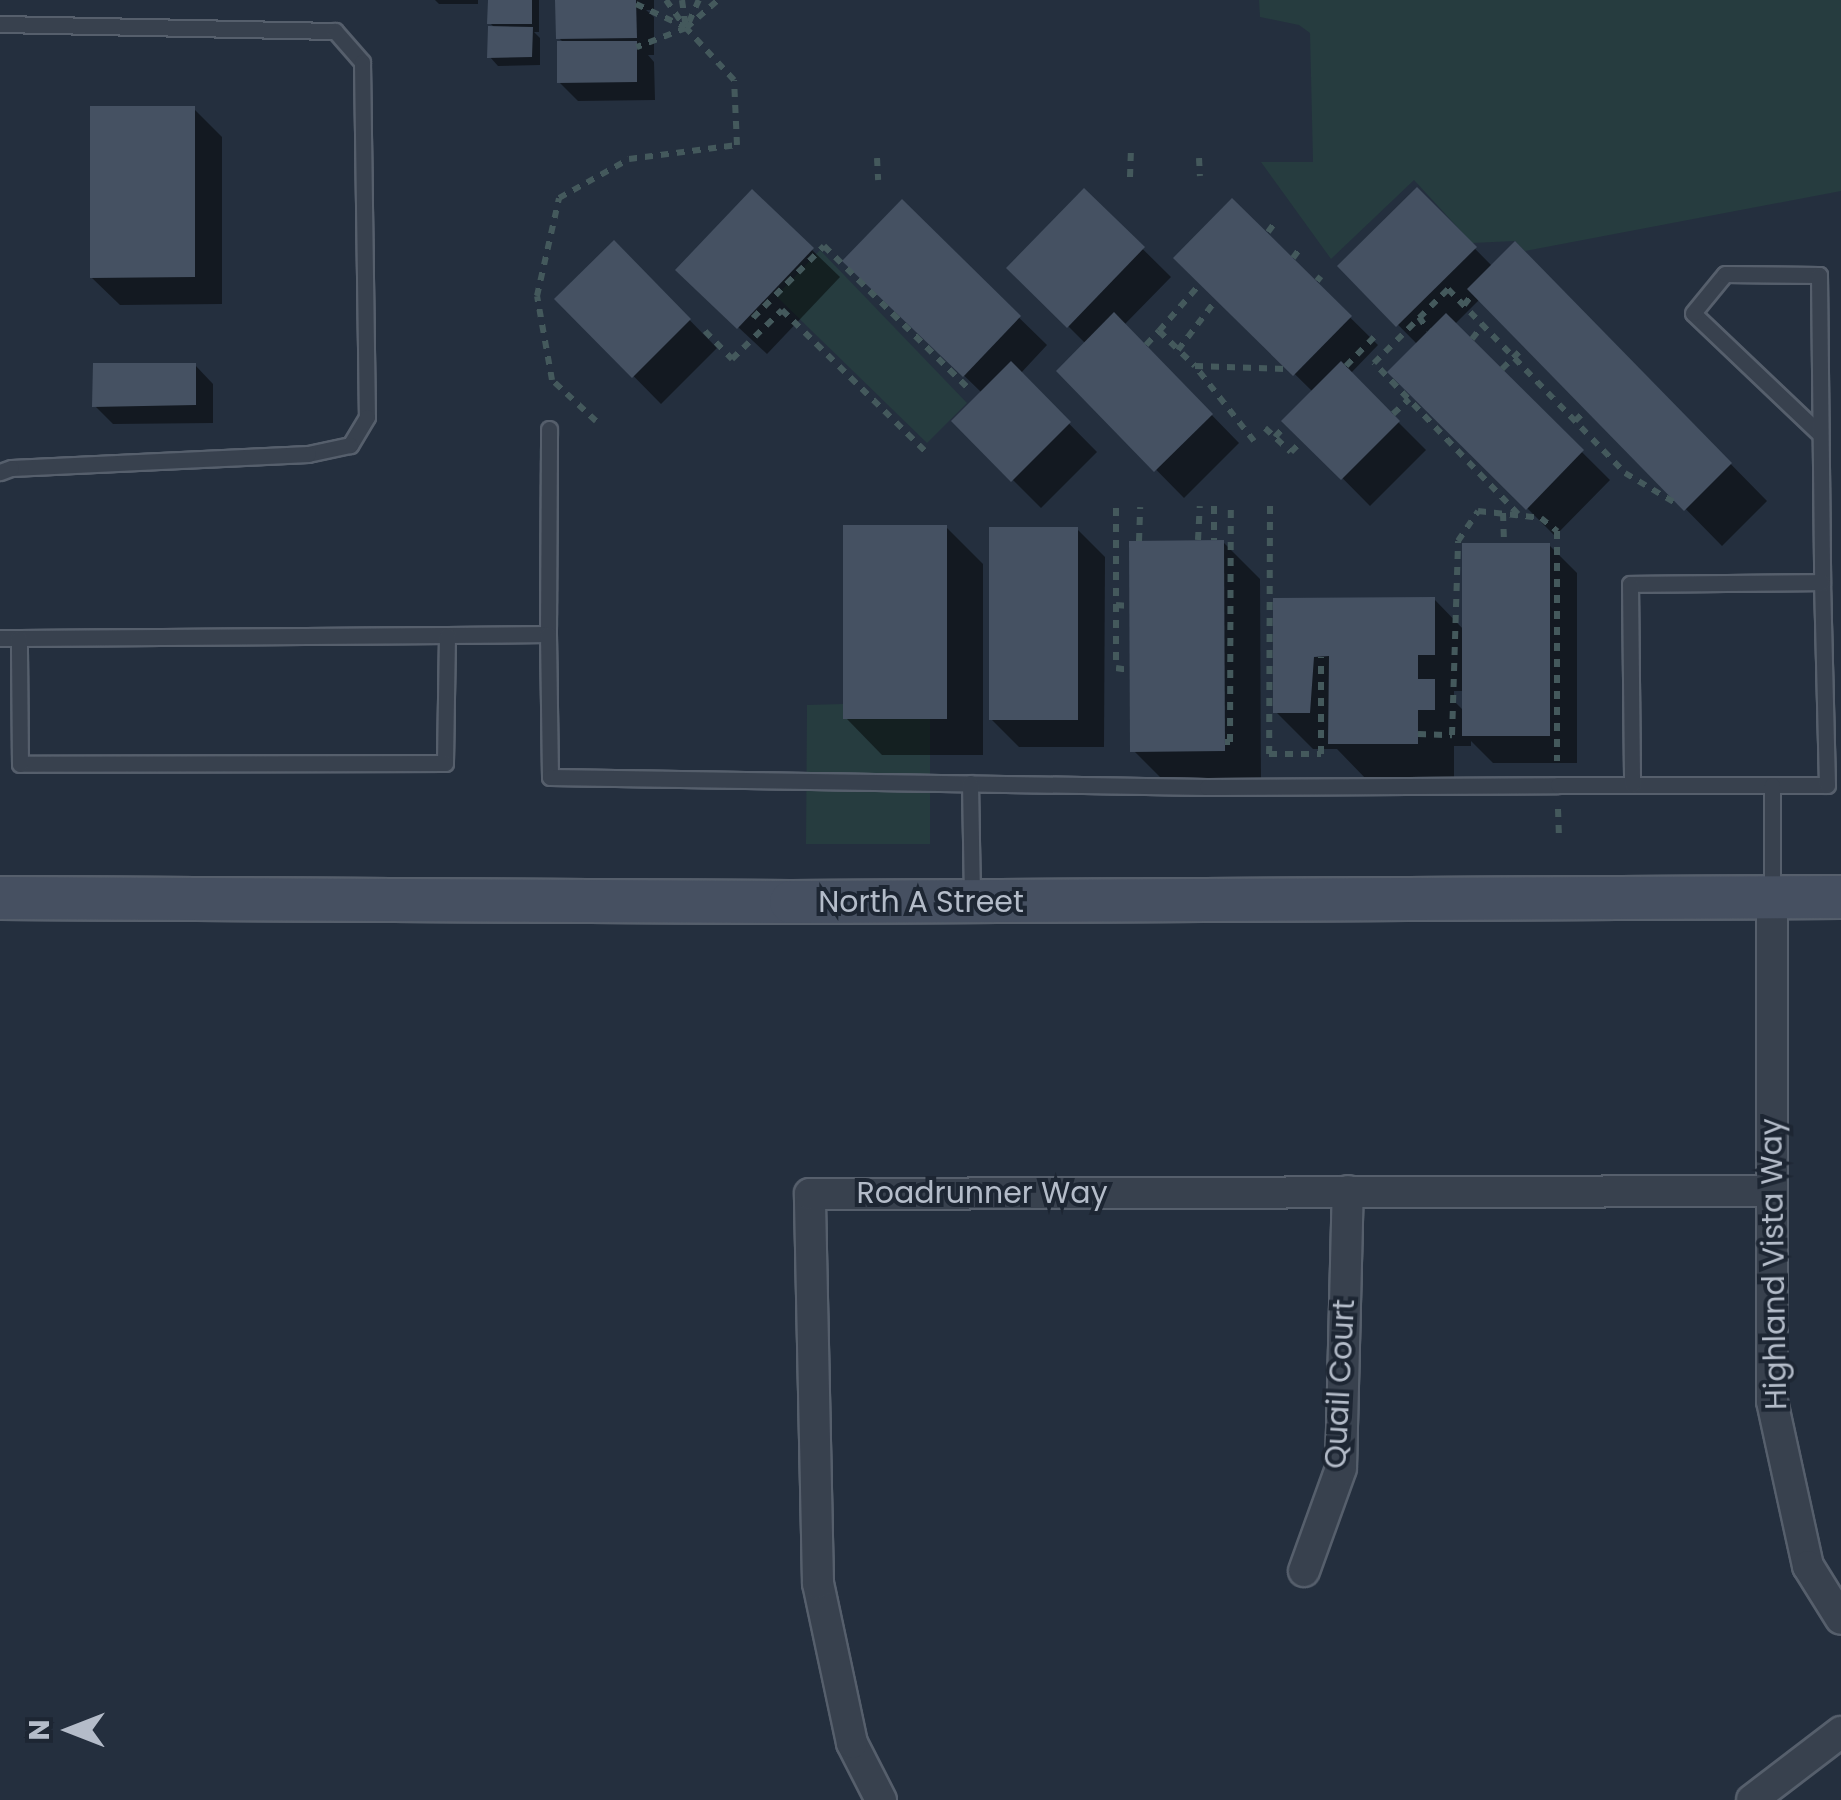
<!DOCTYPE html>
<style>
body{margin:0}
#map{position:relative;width:1841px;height:1800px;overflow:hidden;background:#242f3e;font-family:Poppins,sans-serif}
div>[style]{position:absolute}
.green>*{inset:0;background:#263c3f}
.shadow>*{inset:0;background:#0007}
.building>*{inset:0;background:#455162}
.path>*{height:6px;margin-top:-3px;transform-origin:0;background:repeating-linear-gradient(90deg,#44595c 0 8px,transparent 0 16px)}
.roads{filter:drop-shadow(2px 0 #565f6c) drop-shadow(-2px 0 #565f6c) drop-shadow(0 2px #565f6c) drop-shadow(0 -2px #565f6c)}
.lane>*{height:15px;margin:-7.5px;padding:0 7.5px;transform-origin:7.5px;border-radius:7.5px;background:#38414e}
.street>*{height:30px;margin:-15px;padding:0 15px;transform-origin:15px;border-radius:15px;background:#38414e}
.secondary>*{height:42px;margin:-21px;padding:0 21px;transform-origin:21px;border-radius:21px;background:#465061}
span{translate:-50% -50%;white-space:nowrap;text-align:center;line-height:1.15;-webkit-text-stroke:8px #1d2633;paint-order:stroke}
.street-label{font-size:30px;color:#b4bcc9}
.north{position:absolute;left:20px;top:1680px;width:100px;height:100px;-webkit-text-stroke:8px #1d2633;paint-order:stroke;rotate:270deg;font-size:28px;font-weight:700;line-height:40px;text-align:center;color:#b4bcc9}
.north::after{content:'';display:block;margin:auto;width:35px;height:45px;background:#b4bcc9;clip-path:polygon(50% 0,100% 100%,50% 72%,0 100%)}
</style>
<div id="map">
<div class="green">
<div style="clip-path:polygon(1259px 0,1841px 0,1841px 191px,1525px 251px,1515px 241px,1472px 243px,1414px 180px,1331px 259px,1261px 162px,1313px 162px,1310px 33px,1299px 25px,1260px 17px)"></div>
<div style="clip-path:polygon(820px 250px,967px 403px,927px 443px,776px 296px)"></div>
<div style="clip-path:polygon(843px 704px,844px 719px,930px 719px,930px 844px,806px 844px,807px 705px)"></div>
</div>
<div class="shadow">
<div style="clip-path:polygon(435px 0,478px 0,478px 4px,439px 4px)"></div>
<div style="clip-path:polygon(490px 0,539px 0,539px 32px,534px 32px,540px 38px,540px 65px,498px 66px,490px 57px,496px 29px,490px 23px)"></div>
<div style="clip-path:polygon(558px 0,654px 0,654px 10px,646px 10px,654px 17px,654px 55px,648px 55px,654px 62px,655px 100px,578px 101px,559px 82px,565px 44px,559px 38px)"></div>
<div style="clip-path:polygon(194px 109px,222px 137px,222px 304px,120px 305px,92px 278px)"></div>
<div style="clip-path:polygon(1417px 190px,1493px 267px,1552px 282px,1767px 501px,1722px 546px,1480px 299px,1454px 325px,1610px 480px,1555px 536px,1391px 372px,1418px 345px,1341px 267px)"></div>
<div style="clip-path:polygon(1084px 191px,1171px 277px,1124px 325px,1239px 443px,1184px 498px,1059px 371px,1086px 344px,1010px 268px)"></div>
<div style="clip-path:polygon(1232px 201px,1378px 345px,1350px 374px,1426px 450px,1370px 506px,1285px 420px,1313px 392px,1177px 258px)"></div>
<div style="clip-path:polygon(902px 203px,1047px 345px,1020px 374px,1097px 452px,1041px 508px,954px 421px,982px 393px,846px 261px)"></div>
<div style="clip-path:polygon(614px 243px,717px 348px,661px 404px,558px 299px)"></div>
<div style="clip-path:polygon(812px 250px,840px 277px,767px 354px,707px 298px)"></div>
<div style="clip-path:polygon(195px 365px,213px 384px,213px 423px,113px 424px,95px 406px)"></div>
<div style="clip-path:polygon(946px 527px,983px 564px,983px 755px,882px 755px,846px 718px)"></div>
<div style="clip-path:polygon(1077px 529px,1105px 557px,1104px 747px,1019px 747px,991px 719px)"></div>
<div style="clip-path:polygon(1223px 542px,1260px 579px,1261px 787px,1170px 787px,1133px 750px)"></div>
<div style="clip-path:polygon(evenodd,1549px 545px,1577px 573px,1577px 763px,1493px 763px,1471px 741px,1471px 746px,1454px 746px,1454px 780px,1367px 780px,1337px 749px,1313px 749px,1276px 712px,1275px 600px,1434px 599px,1465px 631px,1549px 545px,1454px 691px,1465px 691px,1465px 712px,1454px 701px,1454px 691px)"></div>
</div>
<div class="building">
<div style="clip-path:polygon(488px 0,532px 0,532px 24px,487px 24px)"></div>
<div style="clip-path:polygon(555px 0,636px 0,637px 38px,556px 39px)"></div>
<div style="clip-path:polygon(488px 26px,533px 27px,532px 57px,487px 58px)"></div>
<div style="clip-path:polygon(557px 41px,637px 41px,637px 82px,557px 83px)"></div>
<div style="clip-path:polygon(90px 106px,195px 106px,195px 277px,90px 278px)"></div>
<div style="clip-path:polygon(1417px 187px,1477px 247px,1396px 327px,1337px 266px)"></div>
<div style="clip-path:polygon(1084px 188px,1145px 247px,1067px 328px,1006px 268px)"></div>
<div style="clip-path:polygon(752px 189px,814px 248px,737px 329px,675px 270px)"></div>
<div style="clip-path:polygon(1232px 198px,1352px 316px,1293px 376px,1173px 258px)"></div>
<div style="clip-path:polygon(902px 199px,1021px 316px,963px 377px,842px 261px)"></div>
<div style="clip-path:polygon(614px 240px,691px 319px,632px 378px,554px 299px)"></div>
<div style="clip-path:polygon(1515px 241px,1732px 463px,1684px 511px,1467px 289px)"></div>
<div style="clip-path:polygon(1114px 312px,1213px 414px,1154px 472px,1056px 371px)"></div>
<div style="clip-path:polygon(1446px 313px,1584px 450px,1526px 510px,1387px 372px)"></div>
<div style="clip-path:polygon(1011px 361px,1071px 422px,1011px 482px,951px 421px)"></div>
<div style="clip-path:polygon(1341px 361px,1400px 421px,1341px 480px,1281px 421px)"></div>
<div style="clip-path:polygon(93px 363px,196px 363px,196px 405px,92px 407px)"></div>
<div style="clip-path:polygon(843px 525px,947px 525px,947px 719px,843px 719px)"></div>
<div style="clip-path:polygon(989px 527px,1078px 527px,1078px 720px,989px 720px)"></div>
<div style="clip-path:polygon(1224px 540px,1225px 751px,1130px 752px,1129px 541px)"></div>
<div style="clip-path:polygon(1462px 543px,1550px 543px,1550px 736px,1462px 736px)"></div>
<div style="clip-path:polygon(1435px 597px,1435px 655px,1418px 655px,1418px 679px,1435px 679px,1435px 710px,1418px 710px,1418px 744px,1328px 744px,1329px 656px,1314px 657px,1310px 713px,1273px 713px,1273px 598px)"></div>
</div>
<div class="path">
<div style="left:666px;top:0;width:33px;rotate:55deg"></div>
<div style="left:682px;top:0;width:27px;rotate:82deg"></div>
<div style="left:636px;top:4px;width:54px;rotate:25.1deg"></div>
<div style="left:689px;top:22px;width:24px;rotate:-66deg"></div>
<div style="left:686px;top:28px;width:43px;rotate:-41.2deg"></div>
<div style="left:877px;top:158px;width:22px;rotate:87deg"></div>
<div style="left:1199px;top:158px;width:18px;rotate:87deg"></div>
<div style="left:1130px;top:177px;width:29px;rotate:-88deg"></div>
<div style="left:1268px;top:232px;width:9px;rotate:-54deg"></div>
<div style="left:1293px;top:258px;width:9px;rotate:-54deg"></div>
<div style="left:1317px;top:281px;width:6px;rotate:-51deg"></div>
<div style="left:1464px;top:305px;width:13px;rotate:-51deg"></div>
<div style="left:1419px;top:317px;width:16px;rotate:55deg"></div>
<div style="left:753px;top:318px;width:101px;rotate:-45.4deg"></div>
<div style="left:824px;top:246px;width:204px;rotate:44.6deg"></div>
<div style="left:705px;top:331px;width:39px;rotate:46deg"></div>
<div style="left:732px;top:359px;width:70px;rotate:-44.4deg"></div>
<div style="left:782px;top:310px;width:206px;rotate:44.6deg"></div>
<div style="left:1159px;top:331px;width:62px;rotate:-48.9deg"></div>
<div style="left:1472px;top:339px;width:18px;rotate:-52deg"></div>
<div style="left:1146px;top:345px;width:19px;rotate:-47deg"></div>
<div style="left:1159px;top:331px;width:50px;rotate:44.2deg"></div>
<div style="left:1178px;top:350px;width:63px;rotate:-52.8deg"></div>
<div style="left:1346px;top:366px;width:43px;rotate:-45.9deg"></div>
<div style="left:1502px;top:369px;width:30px;rotate:-45deg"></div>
<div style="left:1393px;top:414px;width:22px;rotate:-43deg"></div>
<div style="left:596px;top:421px;width:60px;rotate:-137deg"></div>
<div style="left:552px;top:380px;width:85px;rotate:-100.1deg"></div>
<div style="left:537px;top:296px;width:100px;rotate:-77.3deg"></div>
<div style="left:559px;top:198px;width:80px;rotate:-29.1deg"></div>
<div style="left:629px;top:159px;width:109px;rotate:-7.4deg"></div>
<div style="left:737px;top:145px;width:65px;rotate:-92.6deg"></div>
<div style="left:734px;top:80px;width:71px;rotate:-132.7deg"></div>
<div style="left:686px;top:28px;width:53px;rotate:158.8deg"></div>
<div style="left:1575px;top:421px;width:14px;rotate:-45deg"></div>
<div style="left:1265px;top:428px;width:35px;rotate:43deg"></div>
<div style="left:1291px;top:452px;width:16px;rotate:-45deg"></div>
<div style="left:1275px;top:437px;width:16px;rotate:-47deg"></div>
<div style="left:1254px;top:441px;width:95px;rotate:-128.2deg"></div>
<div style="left:1195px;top:366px;width:91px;rotate:1.9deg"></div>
<div style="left:1214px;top:506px;width:34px;rotate:90deg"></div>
<div style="left:1270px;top:506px;width:248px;rotate:90.2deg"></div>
<div style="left:1269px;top:754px;width:52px"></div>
<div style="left:1321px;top:754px;width:97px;rotate:-90deg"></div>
<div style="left:1116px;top:508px;width:160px;rotate:90deg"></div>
<div style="left:1116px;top:668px;width:13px;rotate:9deg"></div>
<div style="left:1503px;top:513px;width:30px;rotate:88deg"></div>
<div style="left:1518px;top:514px;width:209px;rotate:-133.6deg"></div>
<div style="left:1374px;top:363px;width:105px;rotate:-45deg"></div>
<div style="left:1448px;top:289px;width:255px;rotate:46.1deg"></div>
<div style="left:1625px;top:473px;width:61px;rotate:30.8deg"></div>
<div style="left:1198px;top:540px;width:34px;rotate:-87deg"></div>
<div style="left:1139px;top:541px;width:34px;rotate:-88deg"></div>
<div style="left:1116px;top:605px;width:13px;rotate:4deg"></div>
<div style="left:1418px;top:734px;width:34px;rotate:2deg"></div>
<div style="left:1452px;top:735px;width:194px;rotate:-88.2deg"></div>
<div style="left:1458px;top:541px;width:36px;rotate:-56deg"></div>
<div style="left:1478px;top:511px;width:63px;rotate:6.3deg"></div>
<div style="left:1541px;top:518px;width:21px;rotate:39deg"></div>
<div style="left:1557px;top:531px;width:230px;rotate:90deg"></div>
<div style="left:1225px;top:742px;width:5px"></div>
<div style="left:1230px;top:742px;width:236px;rotate:-89.8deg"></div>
<div style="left:1558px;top:809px;width:27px;rotate:88deg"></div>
</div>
<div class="roads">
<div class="lane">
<div style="left:0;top:24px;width:335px;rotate:1.2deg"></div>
<div style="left:335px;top:31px;width:41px;rotate:48.9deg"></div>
<div style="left:362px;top:62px;width:355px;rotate:89.2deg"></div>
<div style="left:367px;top:417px;width:33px;rotate:121deg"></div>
<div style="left:350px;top:445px;width:43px;rotate:167.9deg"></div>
<div style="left:308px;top:454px;width:297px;rotate:177.3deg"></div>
<div style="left:11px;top:468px;width:12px;rotate:160deg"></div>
<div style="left:1820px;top:434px;width:175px;rotate:-136.4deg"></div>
<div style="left:1693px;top:313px;width:50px;rotate:-50.6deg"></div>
<div style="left:1725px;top:274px;width:94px;rotate:0.6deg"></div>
<div style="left:1819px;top:275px;width:307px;rotate:89.4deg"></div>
<div style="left:548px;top:634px;width:205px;rotate:-89.7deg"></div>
<div style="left:447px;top:635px;width:101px;rotate:-0.6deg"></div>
<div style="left:548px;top:634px;width:143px;rotate:89.2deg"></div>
<div style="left:550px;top:777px;width:657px;rotate:0.87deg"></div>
<div style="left:1207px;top:787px;width:351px;rotate:-0.3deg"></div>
<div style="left:1558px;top:785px;width:269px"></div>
<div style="left:1827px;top:785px;width:203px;rotate:-91.4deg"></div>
<div style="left:1822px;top:582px;width:192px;rotate:179.4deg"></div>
<div style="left:1630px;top:584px;width:201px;rotate:89.4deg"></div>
<div style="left:0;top:638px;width:19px"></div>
<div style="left:19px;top:638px;width:428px;rotate:-0.4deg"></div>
<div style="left:447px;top:635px;width:128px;rotate:90.9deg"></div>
<div style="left:445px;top:763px;width:425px;rotate:179.9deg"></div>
<div style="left:20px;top:764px;width:126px;rotate:-90.5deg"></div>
<div style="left:970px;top:783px;width:116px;rotate:89deg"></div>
<div style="left:1772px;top:785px;width:108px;rotate:90deg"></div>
</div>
<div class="street">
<div style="left:1772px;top:897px;width:504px;rotate:90deg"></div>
<div style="left:1772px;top:1401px;width:169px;rotate:77.7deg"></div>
<div style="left:1808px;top:1566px;width:62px;rotate:58.1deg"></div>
<div style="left:1304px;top:1571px;width:109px;rotate:-70.2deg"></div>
<div style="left:1341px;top:1468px;width:277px;rotate:-88.6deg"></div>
<div style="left:881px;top:1800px;width:64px;rotate:-117deg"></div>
<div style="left:852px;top:1743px;width:164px;rotate:-102deg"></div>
<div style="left:818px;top:1583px;width:389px;rotate:-91.2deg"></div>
<div style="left:810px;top:1194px;width:962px;rotate:-0.18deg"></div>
<div style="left:1752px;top:1800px;width:112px;rotate:-37.4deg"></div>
</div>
<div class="secondary">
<div style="left:0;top:898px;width:791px;rotate:0.29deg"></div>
<div style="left:791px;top:902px;width:1050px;rotate:-0.27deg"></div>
</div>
</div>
<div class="street-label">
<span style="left:921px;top:902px">North A Street</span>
<span style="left:982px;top:1193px">Roadrunner Way</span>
<span style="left:1774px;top:1264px;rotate:-91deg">Highland Vista Way</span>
<span style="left:1340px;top:1384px;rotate:-87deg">Quail Court</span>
</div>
<div class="north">N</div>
</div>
